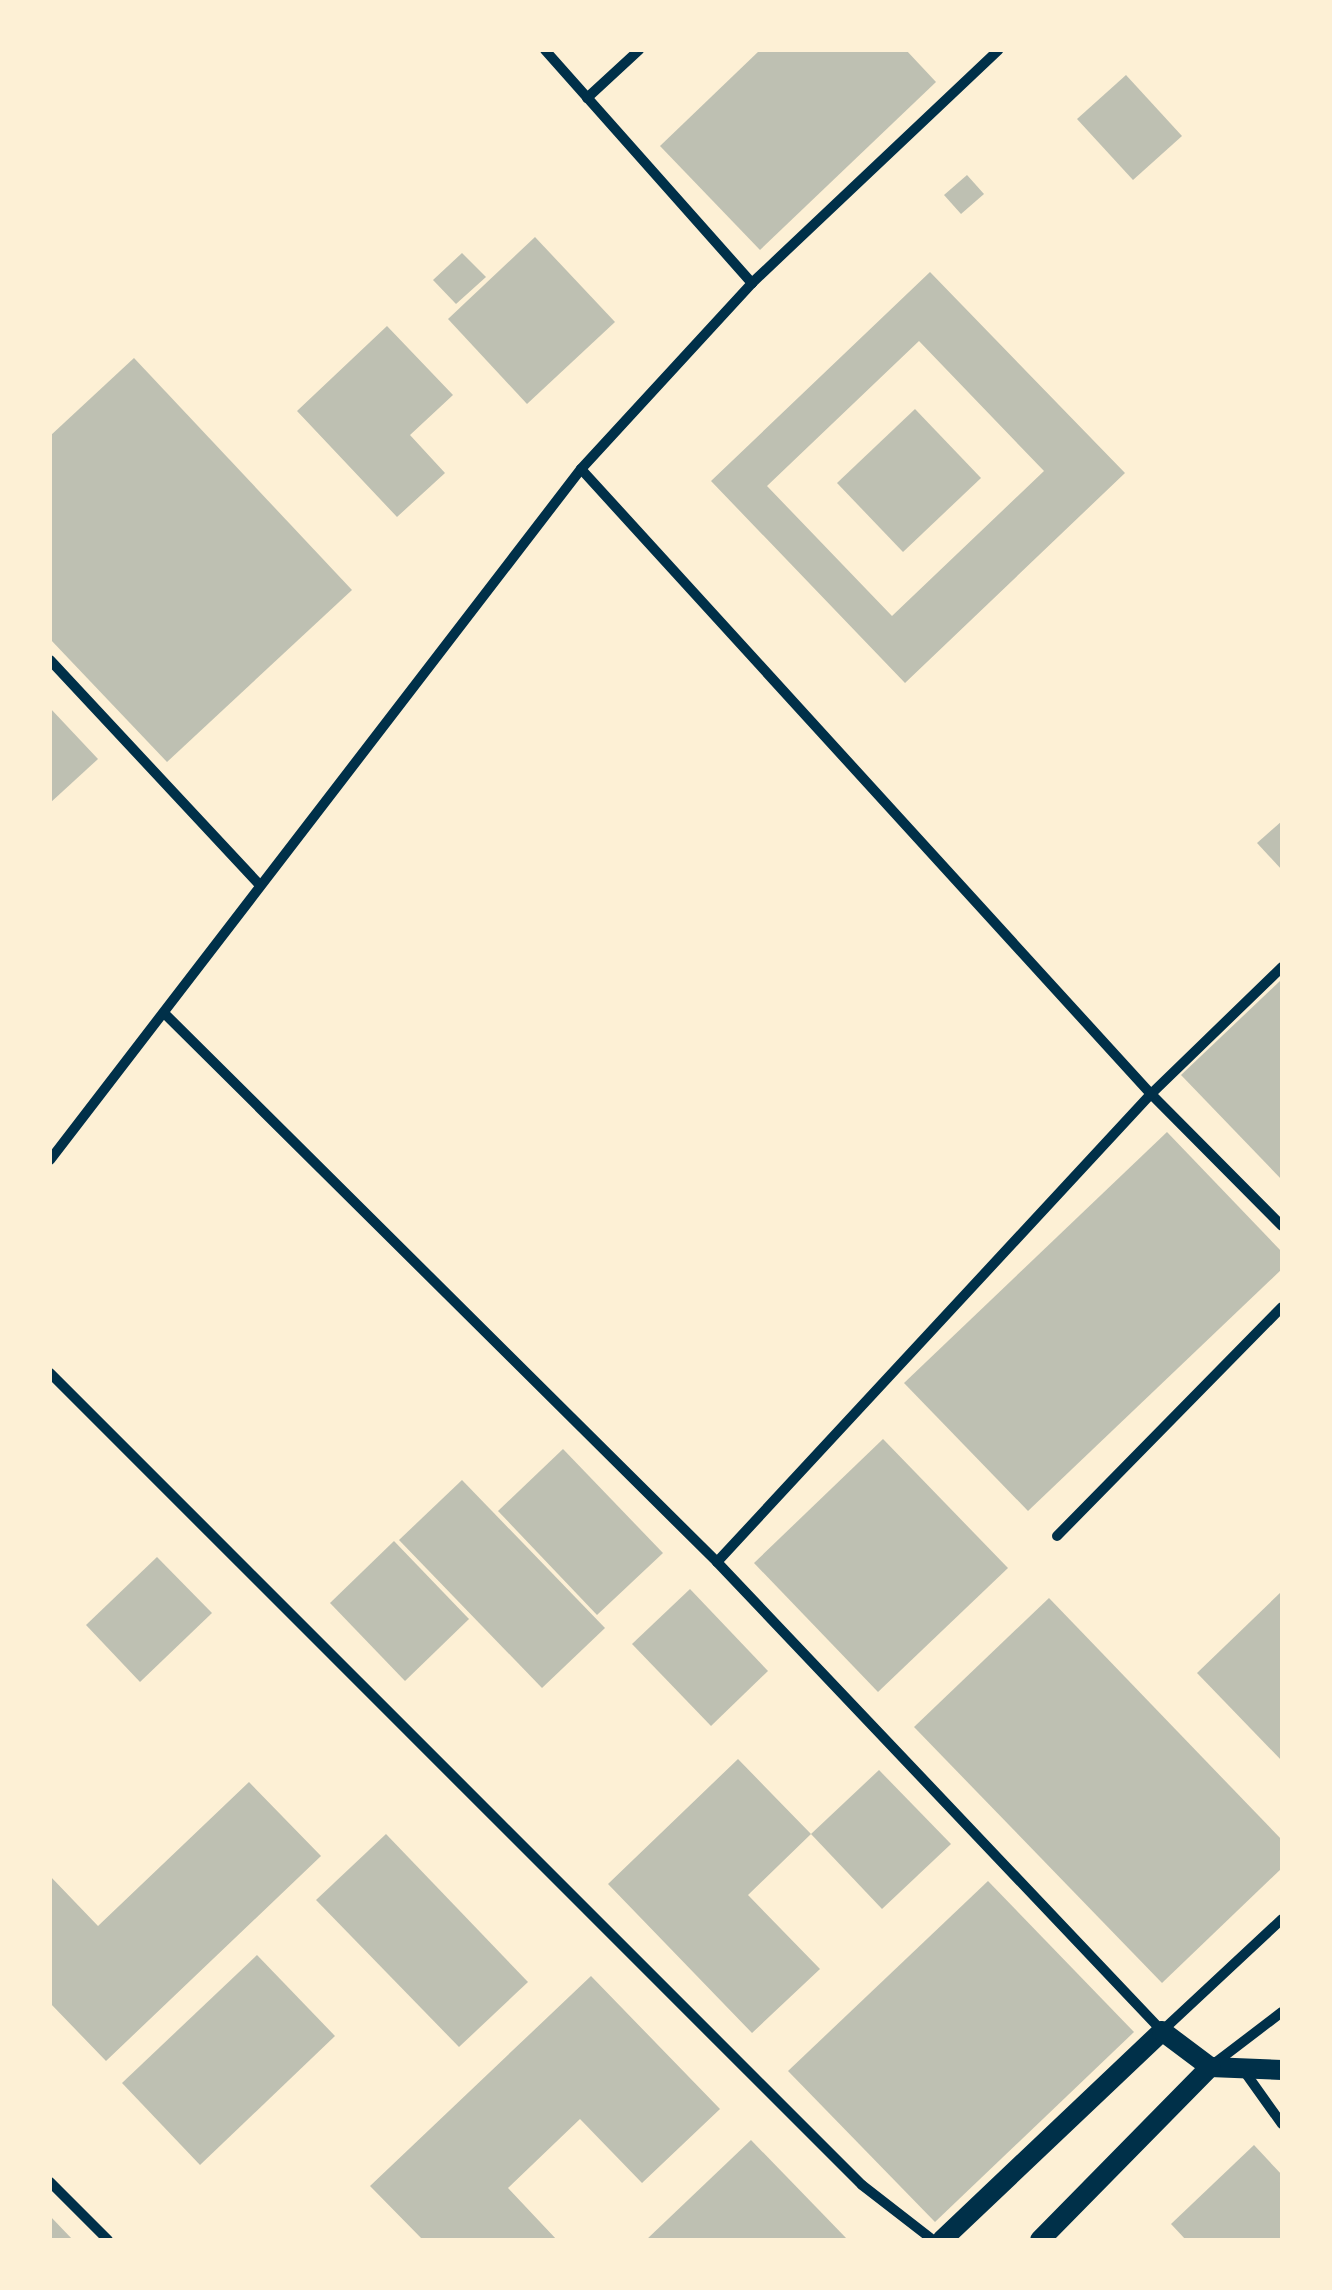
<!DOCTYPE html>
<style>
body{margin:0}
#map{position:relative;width:1332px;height:2290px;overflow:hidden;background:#fdf0d5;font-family:Arial,sans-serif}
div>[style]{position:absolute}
.building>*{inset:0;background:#bec0b2}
.minor>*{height:10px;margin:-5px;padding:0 5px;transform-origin:5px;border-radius:5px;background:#003049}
.secondary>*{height:20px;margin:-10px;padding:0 10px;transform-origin:10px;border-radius:10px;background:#003049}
span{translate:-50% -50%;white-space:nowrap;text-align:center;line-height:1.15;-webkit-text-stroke:8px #fdf0d5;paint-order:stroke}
.frame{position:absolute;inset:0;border:52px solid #fdf0d5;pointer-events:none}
</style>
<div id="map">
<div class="building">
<div style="clip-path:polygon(760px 50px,906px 50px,936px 82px,760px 250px,660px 146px)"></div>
<div style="clip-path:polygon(1126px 75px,1182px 136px,1133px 180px,1077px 119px)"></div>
<div style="clip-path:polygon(967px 175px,984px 194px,961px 214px,944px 195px)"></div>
<div style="clip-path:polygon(535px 237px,615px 322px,527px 404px,448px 319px)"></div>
<div style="clip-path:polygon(462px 253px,486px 277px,456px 304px,433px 280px)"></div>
<div style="clip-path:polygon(evenodd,930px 272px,1125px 473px,905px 683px,711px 481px,930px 272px,919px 341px,1044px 471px,892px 616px,767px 486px,919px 341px)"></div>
<div style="clip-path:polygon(387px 326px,453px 395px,410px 435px,445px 473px,397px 517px,297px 411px)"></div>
<div style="clip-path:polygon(134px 358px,352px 590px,167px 762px,50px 639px,50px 436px)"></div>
<div style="clip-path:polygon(915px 409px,981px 478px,903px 552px,837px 483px)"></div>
<div style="clip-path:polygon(50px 708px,98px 759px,50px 803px)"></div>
<div style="clip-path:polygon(1282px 821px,1282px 870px,1257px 843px)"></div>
<div style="clip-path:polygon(1282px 979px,1282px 1180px,1181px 1075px)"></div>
<div style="clip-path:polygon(1167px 1132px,1282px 1252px,1282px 1269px,1028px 1511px,904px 1383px)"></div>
<div style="clip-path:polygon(883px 1439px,1008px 1568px,878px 1692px,754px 1563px)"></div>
<div style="clip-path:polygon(563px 1449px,663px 1553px,597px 1615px,498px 1511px)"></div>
<div style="clip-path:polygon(462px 1480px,605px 1628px,542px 1688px,399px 1540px)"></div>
<div style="clip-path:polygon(394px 1541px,469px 1619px,405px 1681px,330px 1603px)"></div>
<div style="clip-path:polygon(157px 1557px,212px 1613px,140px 1682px,86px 1625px)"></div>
<div style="clip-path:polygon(690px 1589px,768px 1671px,711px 1726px,632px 1644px)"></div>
<div style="clip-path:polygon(1282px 1591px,1282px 1761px,1197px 1673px)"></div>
<div style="clip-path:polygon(1049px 1598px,1282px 1840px,1282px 1868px,1162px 1983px,914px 1727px)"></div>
<div style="clip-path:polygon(738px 1759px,811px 1834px,748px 1895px,820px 1969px,752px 2033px,608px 1884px)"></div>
<div style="clip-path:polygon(879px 1770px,951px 1844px,882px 1909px,811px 1834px)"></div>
<div style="clip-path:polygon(249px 1782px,321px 1856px,106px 2061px,50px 2003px,50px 1876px,98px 1926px)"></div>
<div style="clip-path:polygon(386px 1834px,528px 1982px,459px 2047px,316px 1900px)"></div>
<div style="clip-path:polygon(988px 1881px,1134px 2032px,935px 2222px,788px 2071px)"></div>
<div style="clip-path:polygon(257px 1955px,335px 2036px,200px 2165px,122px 2083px)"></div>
<div style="clip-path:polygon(591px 1976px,720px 2109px,642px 2183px,580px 2119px,508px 2188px,557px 2240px,423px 2240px,370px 2186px)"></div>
<div style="clip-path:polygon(751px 2140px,848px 2240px,646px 2240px)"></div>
<div style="clip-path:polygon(1254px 2145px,1282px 2175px,1282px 2240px,1186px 2240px,1171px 2224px)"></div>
<div style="clip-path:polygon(50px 2216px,73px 2240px,50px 2240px)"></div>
</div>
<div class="minor">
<div style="left:545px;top:50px;width:312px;rotate:48.4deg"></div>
<div style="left:587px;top:98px;width:71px;rotate:-42.7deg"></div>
<div style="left:581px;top:469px;width:846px;rotate:47.64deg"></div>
<div style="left:1151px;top:1094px;width:186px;rotate:45.2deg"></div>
<div style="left:50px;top:660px;width:305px;rotate:47deg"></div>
<div style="left:164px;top:1013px;width:779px;rotate:44.79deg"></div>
<div style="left:717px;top:1562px;width:647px;rotate:46.5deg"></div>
<div style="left:1162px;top:2031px;width:164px;rotate:-43deg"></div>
<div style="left:50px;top:1160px;width:871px;rotate:-52.46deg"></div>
<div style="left:581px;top:469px;width:253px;rotate:-47.4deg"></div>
<div style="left:752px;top:283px;width:339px;rotate:-43.4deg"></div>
<div style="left:50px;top:1373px;width:1148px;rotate:45deg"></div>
<div style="left:862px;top:2185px;width:90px;rotate:37.8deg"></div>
<div style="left:1057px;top:1536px;width:321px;rotate:-45.5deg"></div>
<div style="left:717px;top:1562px;width:638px;rotate:-47.16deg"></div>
<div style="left:1151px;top:1094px;width:182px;rotate:-44.1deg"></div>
<div style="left:1215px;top:2063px;width:84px;rotate:-37.3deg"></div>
<div style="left:1242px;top:2068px;width:69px;rotate:54.5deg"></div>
<div style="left:50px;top:2182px;width:82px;rotate:45deg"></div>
</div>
<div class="secondary">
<div style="left:942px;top:2240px;width:303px;rotate:-43.5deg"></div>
<div style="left:1162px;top:2031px;width:60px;rotate:36.9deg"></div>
<div style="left:1210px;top:2067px;width:72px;rotate:2.4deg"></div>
<div style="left:1040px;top:2240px;width:243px;rotate:-45.5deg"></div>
</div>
<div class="frame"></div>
</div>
